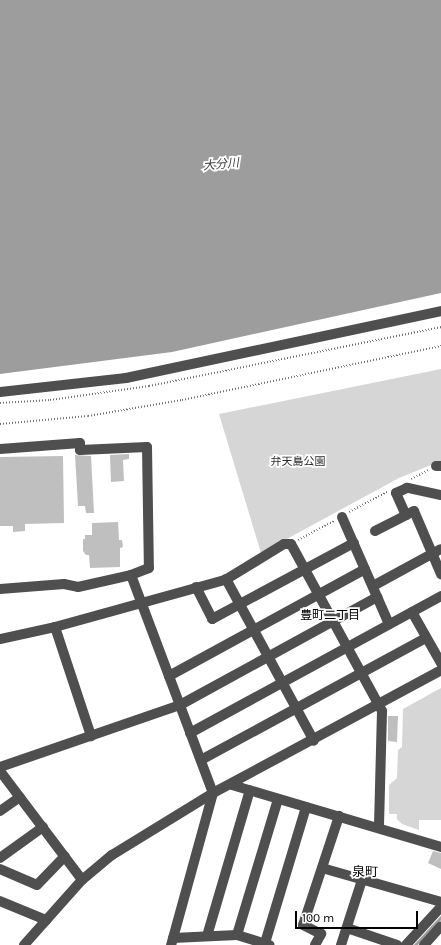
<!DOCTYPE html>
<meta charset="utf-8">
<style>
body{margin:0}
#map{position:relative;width:441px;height:945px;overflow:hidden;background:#fff;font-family:Karla,"Noto Sans JP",sans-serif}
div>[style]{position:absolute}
.green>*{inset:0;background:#d6d6d6}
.water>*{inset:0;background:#9d9d9d}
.stream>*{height:2.5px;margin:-1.25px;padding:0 1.25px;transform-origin:1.25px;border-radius:1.25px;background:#9d9d9d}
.building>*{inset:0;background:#bfbfbf}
.path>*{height:1.5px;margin-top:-0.75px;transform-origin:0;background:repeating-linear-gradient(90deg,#717171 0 1px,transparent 0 3px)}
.minor>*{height:10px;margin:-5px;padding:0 5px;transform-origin:5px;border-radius:5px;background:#4f4f4f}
span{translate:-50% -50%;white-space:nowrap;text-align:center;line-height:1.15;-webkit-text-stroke:3.5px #fff;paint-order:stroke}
.park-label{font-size:11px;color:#2d2d2d}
.water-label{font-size:12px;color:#3e3e3e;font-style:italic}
.neighbourhood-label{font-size:12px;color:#000}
.quarter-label{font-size:13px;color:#000}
.scale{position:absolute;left:295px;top:911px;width:123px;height:18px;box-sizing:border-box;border:2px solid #000;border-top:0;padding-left:5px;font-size:12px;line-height:14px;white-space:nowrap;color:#000;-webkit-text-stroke:3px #fff;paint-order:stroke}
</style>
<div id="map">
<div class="green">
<div style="clip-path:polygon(441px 369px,441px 461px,399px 478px,261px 553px,219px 414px)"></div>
<div style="clip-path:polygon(441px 688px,441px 820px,419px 820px,419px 830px,402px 824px,397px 819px,397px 814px,389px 814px,389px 785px,397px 778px,398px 750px,402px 747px,403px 709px)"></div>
</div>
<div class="water">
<div style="clip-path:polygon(0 0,441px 0,441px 293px,172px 352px,0 374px)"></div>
</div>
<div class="stream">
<div style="left:415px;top:945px;width:38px;rotate:-47deg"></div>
</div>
<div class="building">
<div style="clip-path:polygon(129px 454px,129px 459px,123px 460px,124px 481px,111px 482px,110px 455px)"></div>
<div style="clip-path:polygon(75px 455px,91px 456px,94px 513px,86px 513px,85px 506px,78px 506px)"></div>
<div style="clip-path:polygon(63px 456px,64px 523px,25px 524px,25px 531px,13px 532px,13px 526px,0 526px,0 457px)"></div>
<div style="clip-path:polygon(118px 522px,119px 540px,122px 540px,123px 547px,120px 548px,120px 567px,90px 568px,89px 555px,86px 555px,83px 551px,83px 539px,85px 539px,85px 535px,92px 535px,92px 523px)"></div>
<div style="clip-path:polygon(388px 716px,398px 716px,397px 742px,388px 741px)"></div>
<div style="clip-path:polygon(433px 851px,441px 853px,441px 869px,428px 863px)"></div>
</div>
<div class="path">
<div style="left:0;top:403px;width:50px;rotate:-3.4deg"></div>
<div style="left:50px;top:400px;width:100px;rotate:-8deg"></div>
<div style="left:149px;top:386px;width:298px;rotate:-11.4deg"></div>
<div style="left:0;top:424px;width:88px;rotate:-5.2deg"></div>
<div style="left:88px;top:416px;width:95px;rotate:-9.7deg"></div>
<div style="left:182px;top:400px;width:265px;rotate:-11.8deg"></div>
<div style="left:411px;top:479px;width:20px;rotate:-27deg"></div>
<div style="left:349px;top:512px;width:43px;rotate:-27.8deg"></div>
<div style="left:298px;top:540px;width:41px;rotate:-27.8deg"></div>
</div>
<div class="minor">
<div style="left:0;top:392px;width:127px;rotate:-6.3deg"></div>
<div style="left:126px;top:378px;width:322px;rotate:-12deg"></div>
<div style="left:0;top:449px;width:80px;rotate:-4.3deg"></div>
<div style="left:80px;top:443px;width:7px;rotate:90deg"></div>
<div style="left:80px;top:450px;width:67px;rotate:-2.6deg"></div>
<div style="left:147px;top:447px;width:121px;rotate:89.1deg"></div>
<div style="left:149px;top:568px;width:19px;rotate:159deg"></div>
<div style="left:436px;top:466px;width:5px"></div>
<div style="left:441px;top:495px;width:35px;rotate:-168deg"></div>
<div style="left:407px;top:488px;width:12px;rotate:156deg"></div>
<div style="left:396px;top:493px;width:24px;rotate:66deg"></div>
<div style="left:406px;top:515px;width:9px;rotate:-27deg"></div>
<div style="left:414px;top:511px;width:69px;rotate:66.8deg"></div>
<div style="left:342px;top:517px;width:117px;rotate:66.3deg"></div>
<div style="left:375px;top:531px;width:35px;rotate:-27deg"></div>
<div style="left:226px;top:579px;width:184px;rotate:61.5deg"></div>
<div style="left:373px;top:586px;width:77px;rotate:-28.6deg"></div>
<div style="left:196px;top:587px;width:36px;rotate:63deg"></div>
<div style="left:212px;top:619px;width:161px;rotate:-28.2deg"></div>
<div style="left:0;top:589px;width:64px;rotate:-4.5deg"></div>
<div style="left:64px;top:584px;width:14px;rotate:12deg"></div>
<div style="left:78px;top:587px;width:54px;rotate:-12.8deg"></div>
<div style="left:131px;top:575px;width:233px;rotate:69.4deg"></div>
<div style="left:213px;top:793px;width:158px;rotate:105.4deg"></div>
<div style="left:412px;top:612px;width:59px;rotate:60.4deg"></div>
<div style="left:55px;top:627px;width:115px;rotate:71.7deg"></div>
<div style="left:0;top:639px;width:56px;rotate:-12.3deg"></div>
<div style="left:55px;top:627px;width:176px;rotate:-15.5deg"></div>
<div style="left:225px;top:580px;width:69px;rotate:-31.4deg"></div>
<div style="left:284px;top:544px;width:7px"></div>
<div style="left:291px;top:544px;width:190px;rotate:61.4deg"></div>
<div style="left:382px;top:711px;width:117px;rotate:91.5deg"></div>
<div style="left:169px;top:676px;width:223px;rotate:-28.6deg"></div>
<div style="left:190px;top:733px;width:286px;rotate:-28.6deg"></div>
<div style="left:201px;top:760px;width:256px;rotate:-28.5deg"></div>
<div style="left:0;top:767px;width:190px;rotate:-19deg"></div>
<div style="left:180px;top:705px;width:225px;rotate:-28.7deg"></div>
<div style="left:0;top:771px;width:136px;rotate:53deg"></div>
<div style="left:232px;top:785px;width:218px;rotate:16.5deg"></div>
<div style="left:0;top:811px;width:24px;rotate:-35deg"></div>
<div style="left:0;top:858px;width:53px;rotate:-35.8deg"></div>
<div style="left:322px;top:868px;width:124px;rotate:15.9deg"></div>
<div style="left:0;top:869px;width:40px;rotate:23.4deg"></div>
<div style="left:37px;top:885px;width:40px;rotate:-46deg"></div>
<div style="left:0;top:901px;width:50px;rotate:22.4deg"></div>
<div style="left:347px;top:928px;width:53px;rotate:18.8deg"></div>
<div style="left:237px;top:935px;width:142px;rotate:-73.2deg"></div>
<div style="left:207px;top:936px;width:152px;rotate:-73.6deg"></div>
<div style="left:173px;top:938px;width:64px;rotate:-2.7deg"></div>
<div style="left:237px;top:935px;width:34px;rotate:17deg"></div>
<div style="left:265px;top:943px;width:142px;rotate:-73.2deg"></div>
<div style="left:24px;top:945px;width:87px;rotate:-48.3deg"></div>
<div style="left:82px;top:880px;width:39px;rotate:-40deg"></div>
<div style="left:112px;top:855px;width:119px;rotate:-31.5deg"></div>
<div style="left:213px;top:793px;width:259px;rotate:-28.3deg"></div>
<div style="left:315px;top:945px;width:13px;rotate:-61deg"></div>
<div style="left:321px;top:934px;width:20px;rotate:-153deg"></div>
<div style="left:303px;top:925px;width:115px;rotate:-71.7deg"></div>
<div style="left:341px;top:945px;width:68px;rotate:-72.1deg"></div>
<div style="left:406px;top:945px;width:52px;rotate:-47.4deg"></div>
<div style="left:424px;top:945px;width:25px;rotate:-48deg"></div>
</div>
<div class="park-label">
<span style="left:298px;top:462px">弁天島公園</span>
</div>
<div class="water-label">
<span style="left:221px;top:165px;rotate:-5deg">大分川</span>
</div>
<div class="neighbourhood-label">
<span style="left:330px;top:616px">豊町二丁目</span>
</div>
<div class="quarter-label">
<span style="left:365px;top:872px">泉町</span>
</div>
<div class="scale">100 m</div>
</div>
